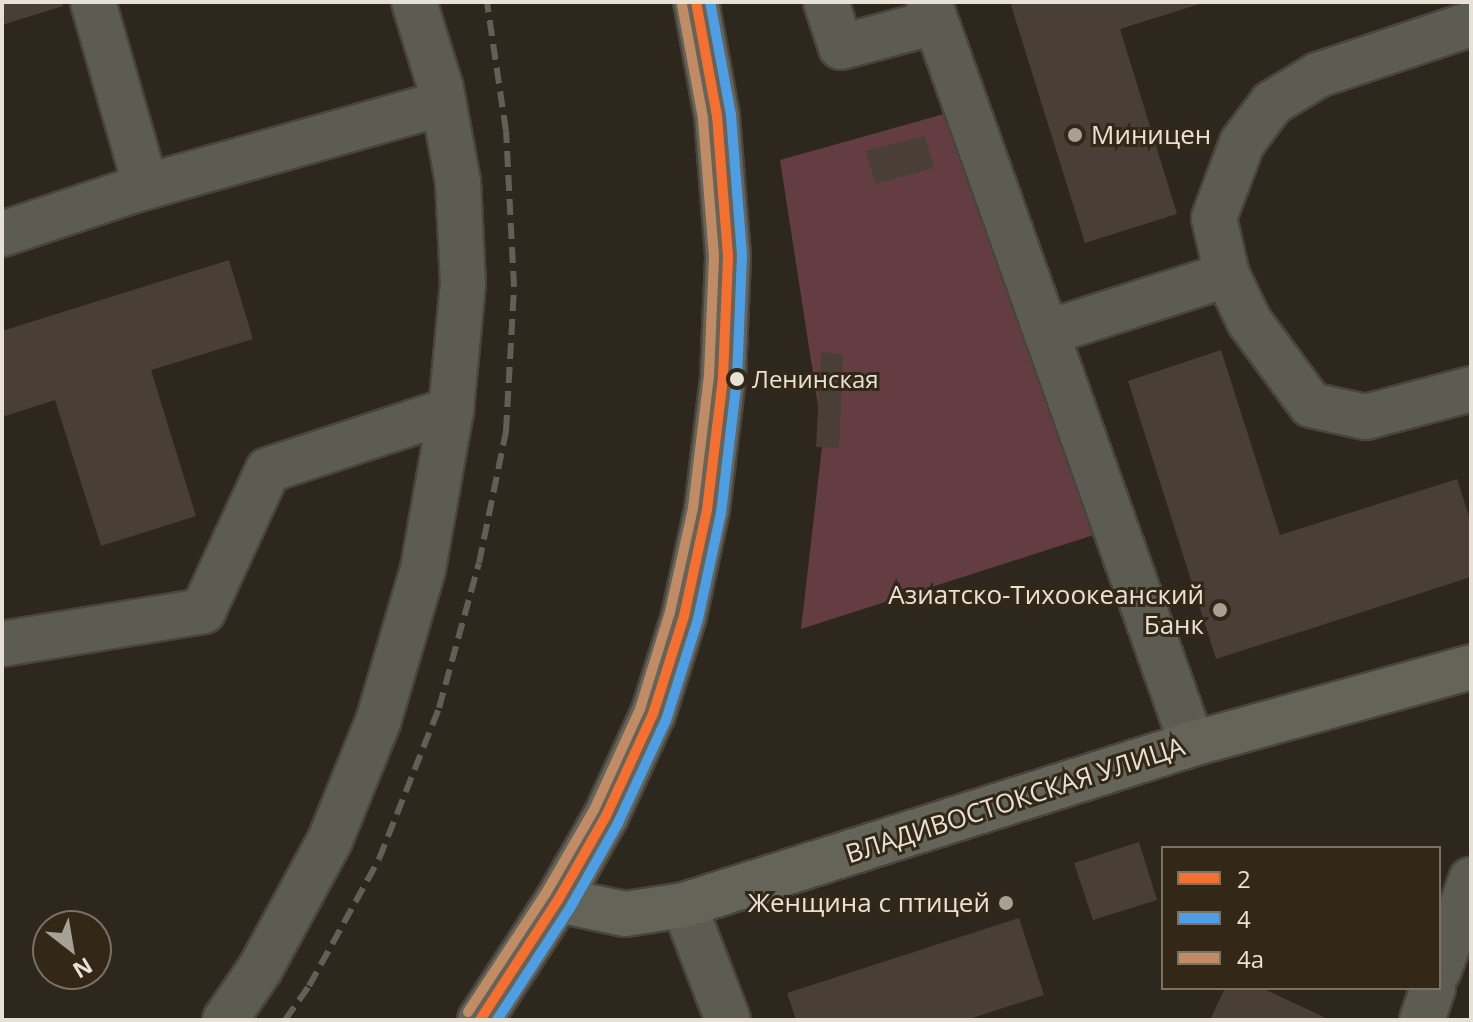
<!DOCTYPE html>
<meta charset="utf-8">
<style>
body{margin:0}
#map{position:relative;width:1473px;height:1022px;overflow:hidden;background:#2d271d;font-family:"Open Sans",sans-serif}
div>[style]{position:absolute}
.green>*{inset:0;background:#633d42}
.building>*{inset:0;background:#4a3f37}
.roads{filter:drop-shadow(2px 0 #49443c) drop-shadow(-2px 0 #49443c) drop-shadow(0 2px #49443c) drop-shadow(0 -2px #49443c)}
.minor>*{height:44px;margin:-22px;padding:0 22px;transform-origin:22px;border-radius:22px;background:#5c5c53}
.major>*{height:44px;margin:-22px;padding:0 22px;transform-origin:22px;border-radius:22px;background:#656459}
.rail>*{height:6px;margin-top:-3px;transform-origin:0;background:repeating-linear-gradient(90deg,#635e58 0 16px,transparent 0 24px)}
.bus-1>*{height:10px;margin:-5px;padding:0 5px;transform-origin:5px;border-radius:5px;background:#f46f30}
.bus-2>*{height:10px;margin:-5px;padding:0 5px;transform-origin:5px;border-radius:5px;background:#4d9ee5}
.bus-3>*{height:10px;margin:-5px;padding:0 5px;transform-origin:5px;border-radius:5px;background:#c18c65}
.dots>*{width:22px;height:22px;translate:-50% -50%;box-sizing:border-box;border:4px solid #332817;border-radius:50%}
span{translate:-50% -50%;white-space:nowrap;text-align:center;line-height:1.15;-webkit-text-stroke:6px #332817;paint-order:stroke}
.bus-label{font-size:24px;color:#e8e1d6}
.left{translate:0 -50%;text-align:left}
.poi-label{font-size:26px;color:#e8e1d6}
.right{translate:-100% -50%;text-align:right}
.street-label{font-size:26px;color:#e8e1d6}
.frame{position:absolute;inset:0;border:4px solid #e8e1d6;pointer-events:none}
.legend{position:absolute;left:1161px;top:846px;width:280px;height:144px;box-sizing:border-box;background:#332817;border:2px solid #7b7263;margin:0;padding:10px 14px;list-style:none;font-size:24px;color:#e8e1d6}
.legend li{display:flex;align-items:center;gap:16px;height:40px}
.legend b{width:40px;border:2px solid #7b7263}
.north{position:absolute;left:32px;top:910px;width:80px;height:80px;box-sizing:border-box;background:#332817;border:2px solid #7b7263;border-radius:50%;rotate:149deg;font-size:22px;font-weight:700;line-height:32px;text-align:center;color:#e8e1d6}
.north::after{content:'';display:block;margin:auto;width:28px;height:36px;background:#a7a095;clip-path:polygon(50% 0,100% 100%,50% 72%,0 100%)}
</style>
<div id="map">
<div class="green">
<div style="clip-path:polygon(944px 114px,1100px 533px,801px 629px,823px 438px,780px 160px)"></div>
</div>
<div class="building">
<div style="clip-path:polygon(2px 2px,61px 2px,63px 6px,2px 25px)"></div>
<div style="clip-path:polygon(1010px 2px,1206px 2px,1120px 29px,1177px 214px,1085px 243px)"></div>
<div style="clip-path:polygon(925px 136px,934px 168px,875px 184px,866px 151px)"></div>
<div style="clip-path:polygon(229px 260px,253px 339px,151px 370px,196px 516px,101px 546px,55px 400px,2px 417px,2px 331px)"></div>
<div style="clip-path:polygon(1221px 350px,1280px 535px,1457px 479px,1471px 522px,1471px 577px,1216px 659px,1128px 381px)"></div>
<div style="clip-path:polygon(821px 352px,843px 354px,839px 448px,816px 447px)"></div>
<div style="clip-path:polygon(1139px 842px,1157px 900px,1093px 920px,1074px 863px)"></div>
<div style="clip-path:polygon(1019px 918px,1044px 995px,966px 1020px,796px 1020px,787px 993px)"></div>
<div style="clip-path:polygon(1225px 988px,1262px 988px,1330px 1020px,1210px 1020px)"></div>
</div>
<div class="roads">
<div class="minor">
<div style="left:93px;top:2px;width:192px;rotate:74deg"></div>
<div style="left:826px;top:2px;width:47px;rotate:71.6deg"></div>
<div style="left:841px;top:47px;width:97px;rotate:-14.9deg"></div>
<div style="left:929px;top:2px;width:787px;rotate:70.48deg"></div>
<div style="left:2px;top:234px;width:139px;rotate:-18.4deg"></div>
<div style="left:134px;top:190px;width:321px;rotate:-15.7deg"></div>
<div style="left:1227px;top:275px;width:51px;rotate:64.4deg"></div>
<div style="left:1249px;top:321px;width:104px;rotate:53.6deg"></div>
<div style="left:1311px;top:405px;width:56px;rotate:12.3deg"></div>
<div style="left:1366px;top:417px;width:109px;rotate:-14.9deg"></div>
<div style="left:1046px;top:333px;width:190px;rotate:-17.8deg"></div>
<div style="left:1227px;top:275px;width:58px;rotate:-102.8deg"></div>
<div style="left:1214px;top:218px;width:80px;rotate:-69.5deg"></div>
<div style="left:1242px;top:143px;width:50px;rotate:-53.1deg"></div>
<div style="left:1272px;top:103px;width:54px;rotate:-31.3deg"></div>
<div style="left:1318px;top:75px;width:161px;rotate:-18.4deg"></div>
<div style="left:2px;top:644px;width:204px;rotate:-9.3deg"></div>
<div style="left:203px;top:611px;width:155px;rotate:-65.3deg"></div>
<div style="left:268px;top:470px;width:193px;rotate:-18.2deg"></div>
<div style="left:684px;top:905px;width:123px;rotate:69.1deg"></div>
<div style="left:1439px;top:970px;width:96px;rotate:-70.4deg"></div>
<div style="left:225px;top:1020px;width:62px;rotate:-55.5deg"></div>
<div style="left:260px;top:969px;width:147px;rotate:-61.5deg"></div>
<div style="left:330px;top:840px;width:127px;rotate:-67.9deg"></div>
<div style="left:378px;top:722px;width:159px;rotate:-73.6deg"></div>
<div style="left:423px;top:569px;width:161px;rotate:-80deg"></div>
<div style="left:451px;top:410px;width:128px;rotate:-84.6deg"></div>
<div style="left:463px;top:283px;width:101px;rotate:-92.8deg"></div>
<div style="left:458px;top:182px;width:95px;rotate:-100.4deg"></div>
<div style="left:441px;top:89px;width:91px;rotate:-107.2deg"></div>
<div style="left:1422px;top:1020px;width:34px;rotate:-71deg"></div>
</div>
<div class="major">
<div style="left:558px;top:900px;width:68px;rotate:11.8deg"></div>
<div style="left:625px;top:914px;width:60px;rotate:-8.7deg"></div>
<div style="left:684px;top:905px;width:533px;rotate:-17.58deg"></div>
<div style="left:1192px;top:744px;width:289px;rotate:-15.4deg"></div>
<div style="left:480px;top:1020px;width:143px;rotate:-57deg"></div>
<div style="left:558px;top:900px;width:97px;rotate:-60.3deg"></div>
<div style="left:606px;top:816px;width:112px;rotate:-65.3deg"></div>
<div style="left:653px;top:714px;width:103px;rotate:-72.4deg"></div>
<div style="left:684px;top:616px;width:108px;rotate:-77.8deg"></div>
<div style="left:707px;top:510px;width:134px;rotate:-83.1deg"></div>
<div style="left:723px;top:377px;width:121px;rotate:-87.6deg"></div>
<div style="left:728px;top:256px;width:140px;rotate:-94.5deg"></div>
<div style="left:717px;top:116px;width:116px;rotate:-100.4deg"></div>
</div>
</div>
<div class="rail">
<div style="left:285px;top:1020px;width:42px;rotate:-54.8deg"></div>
<div style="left:309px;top:986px;width:145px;rotate:-61.1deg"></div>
<div style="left:379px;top:859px;width:162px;rotate:-68.3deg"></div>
<div style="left:439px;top:708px;width:150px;rotate:-74.6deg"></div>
<div style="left:479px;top:563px;width:135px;rotate:-78.4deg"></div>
<div style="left:506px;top:431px;width:144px;rotate:-86.8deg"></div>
<div style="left:514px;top:287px;width:156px;rotate:-92.9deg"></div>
<div style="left:506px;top:131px;width:130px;rotate:-98.4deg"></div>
</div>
<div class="bus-1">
<div style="left:480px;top:1020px;width:143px;rotate:-57deg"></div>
<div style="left:558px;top:900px;width:97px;rotate:-60.3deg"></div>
<div style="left:606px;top:816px;width:112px;rotate:-65.3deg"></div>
<div style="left:653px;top:714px;width:103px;rotate:-72.4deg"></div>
<div style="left:684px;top:616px;width:108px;rotate:-77.8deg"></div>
<div style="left:707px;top:510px;width:134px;rotate:-83.1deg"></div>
<div style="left:723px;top:377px;width:121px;rotate:-87.6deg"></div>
<div style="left:728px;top:256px;width:140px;rotate:-94.5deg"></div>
<div style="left:717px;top:116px;width:116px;rotate:-100.4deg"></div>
</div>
<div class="bus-2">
<div style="left:497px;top:1020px;width:134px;rotate:-56.9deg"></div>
<div style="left:570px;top:908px;width:98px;rotate:-60.5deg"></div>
<div style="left:618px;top:823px;width:114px;rotate:-65deg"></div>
<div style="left:666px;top:720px;width:106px;rotate:-72.4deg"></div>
<div style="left:698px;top:619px;width:108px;rotate:-77.8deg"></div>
<div style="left:721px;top:513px;width:135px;rotate:-83.2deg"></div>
<div style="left:737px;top:379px;width:124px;rotate:-87.7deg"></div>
<div style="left:742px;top:255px;width:140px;rotate:-94.5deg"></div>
<div style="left:731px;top:115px;width:115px;rotate:-100.5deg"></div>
</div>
<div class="bus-3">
<div style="left:468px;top:1012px;width:142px;rotate:-56.8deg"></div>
<div style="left:546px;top:893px;width:96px;rotate:-60deg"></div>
<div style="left:594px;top:810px;width:111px;rotate:-65.5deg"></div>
<div style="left:640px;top:709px;width:102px;rotate:-72.8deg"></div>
<div style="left:670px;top:612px;width:107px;rotate:-77.5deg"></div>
<div style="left:693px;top:508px;width:133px;rotate:-83.1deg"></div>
<div style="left:709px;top:376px;width:120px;rotate:-87.6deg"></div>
<div style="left:714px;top:256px;width:138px;rotate:-94.6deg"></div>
<div style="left:703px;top:118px;width:115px;rotate:-100.5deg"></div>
</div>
<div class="dots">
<div style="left:1075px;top:135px;background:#a7a095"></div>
<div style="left:737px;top:379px;background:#e8e1d6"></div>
<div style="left:1220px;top:610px;background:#a7a095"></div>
<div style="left:1006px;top:903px;background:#a7a095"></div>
</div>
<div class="bus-label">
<span class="left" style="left:752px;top:379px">Ленинская</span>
</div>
<div class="poi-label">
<span class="left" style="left:1091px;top:135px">Миницен</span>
<span class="right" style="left:1204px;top:610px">Азиатско-Тихоокеанский<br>Банк</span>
<span class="right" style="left:990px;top:903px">Женщина с птицей</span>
</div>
<div class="street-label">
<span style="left:1015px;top:800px;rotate:-18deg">ВЛАДИВОСТОКСКАЯ УЛИЦА</span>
</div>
<div class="frame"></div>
<ul class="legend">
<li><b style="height:10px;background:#f46f30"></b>2</li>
<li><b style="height:10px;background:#4d9ee5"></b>4</li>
<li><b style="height:10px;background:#c18c65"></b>4а</li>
</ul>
<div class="north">N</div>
</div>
